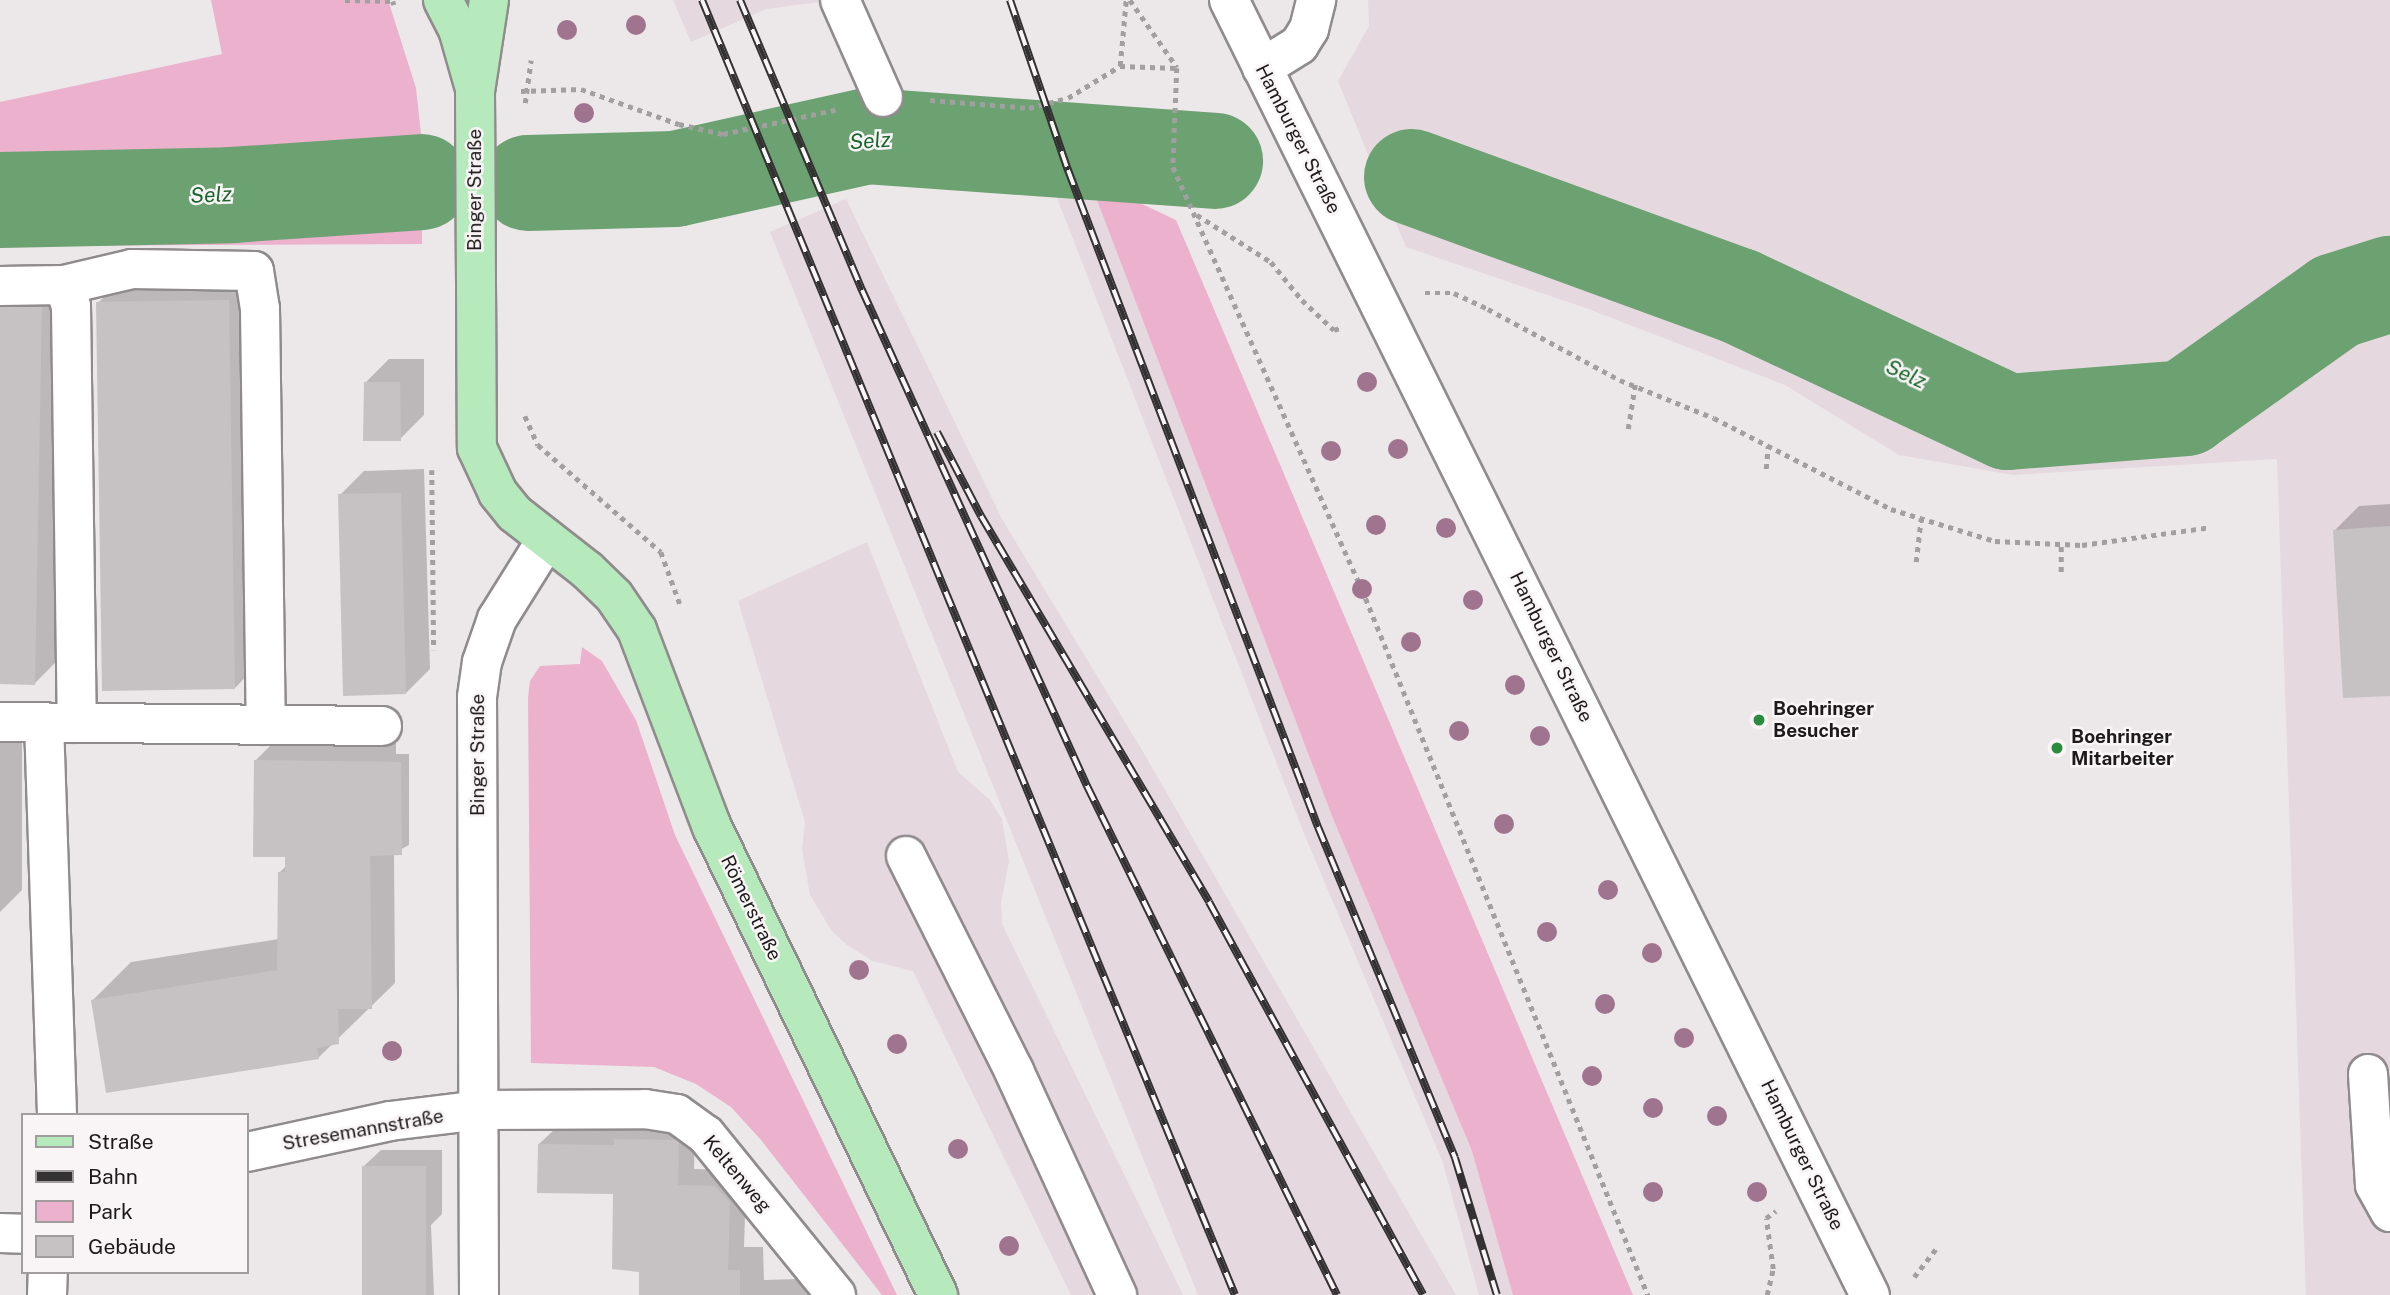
<!DOCTYPE html>
<meta charset="utf-8">
<style>
body{margin:0}
#map{position:relative;width:2390px;height:1295px;overflow:hidden;background:#ece7e9;font-family:"Public Sans",sans-serif}
div>[style]{position:absolute}
.built>*{inset:0;background:#e5d8de}
.green>*{inset:0;background:#ebb1cd}
.shadow>*{inset:0;background:#0003}
.river>*{height:96px;margin:-48px;padding:0 48px;transform-origin:48px;border-radius:48px;background:#6ca172}
.building>*{inset:0;background:#c6c2c4}
.path>*{height:4.5px;margin-top:-2.25px;transform-origin:0;background:repeating-linear-gradient(90deg,#a29fa0 0 5px,transparent 0 10px)}
.roads{filter:drop-shadow(2px 0 #908b8d) drop-shadow(-2px 0 #908b8d) drop-shadow(0 2px #908b8d) drop-shadow(0 -2px #908b8d)}
.minor>*{height:38px;margin:-19px;padding:0 19px;transform-origin:19px;border-radius:19px;background:#fff}
.major>*{height:38px;margin:-19px;padding:0 19px;transform-origin:19px;border-radius:19px;background:#b6e9bc}
.rail>*{height:8px;margin-top:-4px;transform-origin:0;background:repeating-linear-gradient(90deg,#f9f4f6 0 16px,#333132 0 32px);box-sizing:border-box;border-block:2px solid #333132}
.trees>*{width:20px;height:20px;margin:-10px;border-radius:50%;background:#a0748e}
.dots>*{width:19px;height:19px;translate:-50% -50%;box-sizing:border-box;border:4px solid #f9f4f6;border-radius:50%}
span{translate:-50% -50%;white-space:nowrap;text-align:center;line-height:1.15;-webkit-text-stroke:5px #f9f4f6;paint-order:stroke}
.street-label{font-size:19px;color:#1c1a1b}
.poi-label{font-size:19px;color:#1c1a1b;font-weight:700}
.left{translate:0 -50%;text-align:left}
.water-label{font-size:21px;color:#18662b;font-style:italic}
.legend{position:absolute;left:21px;top:1113px;width:228px;height:161px;box-sizing:border-box;background:#f9f4f6;border:2px solid #a19d9e;margin:0;padding:9px 12px;list-style:none;font-size:21px;color:#1c1a1b}
.legend li{display:flex;align-items:center;gap:14px;height:35px}
.legend b{width:35px;border:2px solid #a19d9e}
</style>
<div id="map">
<div class="built">
<div style="clip-path:polygon(673px 0,835px 0,766px 9px,691px 42px)"></div>
<div style="clip-path:polygon(1368px 0,2390px 0,2390px 1295px,2306px 1295px,2277px 459px,2013px 475px,1899px 455px,1785px 385px,1586px 308px,1406px 247px,1338px 81px,1369px 26px)"></div>
<div style="clip-path:polygon(1085px 165px,1332px 816px,1472px 1151px,1513px 1295px,1479px 1295px,1443px 1163px,1303px 831px,1054px 190px,1050px 176px)"></div>
<div style="clip-path:polygon(846px 199px,1003px 521px,1142px 750px,1456px 1295px,1198px 1295px,770px 232px)"></div>
<div style="clip-path:polygon(867px 542px,958px 772px,990px 800px,1002px 819px,1009px 861px,1001px 903px,1002px 924px,1183px 1295px,1071px 1295px,913px 971px,873px 961px,847px 945px,831px 930px,810px 895px,802px 849px,805px 822px,738px 601px)"></div>
</div>
<div class="green">
<div style="clip-path:polygon(211px 0,388px 0,416px 88px,422px 143px,422px 244px,0 246px,0 102px,222px 54px)"></div>
<div style="clip-path:polygon(1089px 179px,1176px 220px,1633px 1295px,1513px 1295px,1472px 1151px,1332px 816px)"></div>
<div style="clip-path:polygon(582px 647px,602px 661px,636px 720px,675px 835px,897px 1295px,882px 1295px,761px 1140px,731px 1107px,696px 1084px,654px 1067px,531px 1063px,528px 698px,530px 681px,540px 666px,580px 664px)"></div>
</div>
<div class="shadow">
<div style="clip-path:polygon(0 271px,72px 272px,65px 653px,35px 683px,0 682px)"></div>
<div style="clip-path:polygon(258px 271px,265px 657px,235px 688px,98px 303px,128px 273px)"></div>
<div style="clip-path:polygon(389px 359px,424px 359px,424px 415px,400px 439px,365px 383px)"></div>
<div style="clip-path:polygon(424px 469px,430px 669px,406px 693px,340px 495px,364px 471px)"></div>
<div style="clip-path:polygon(2390px 504px,2390px 694px,2335px 530px,2359px 506px)"></div>
<div style="clip-path:polygon(0 728px,22px 728px,22px 890px,0 912px)"></div>
<div style="clip-path:polygon(279px 737px,396px 737px,396px 754px,409px 754px,409px 845px,394px 853px,395px 983px,318px 1058px,93px 1000px,131px 962px,279px 939px,280px 872px,287px 865px,287px 855px,255px 761px)"></div>
<div style="clip-path:polygon(695px 1124px,694px 1169px,732px 1170px,746px 1185px,744px 1247px,763px 1247px,764px 1280px,833px 1278px,834px 1295px,641px 1295px,641px 1272px,615px 1193px,539px 1144px,556px 1128px)"></div>
<div style="clip-path:polygon(381px 1150px,442px 1150px,442px 1214px,431px 1225px,434px 1295px,364px 1295px,364px 1166px)"></div>
</div>
<div class="river">
<div style="left:1412px;top:177px;width:348px;rotate:20deg"></div>
<div style="left:1739px;top:296px;width:297px;rotate:25.1deg"></div>
<div style="left:2008px;top:422px;width:178px;rotate:-4.5deg"></div>
<div style="left:2185px;top:408px;width:185px;rotate:-35.3deg"></div>
<div style="left:2336px;top:301px;width:57px;rotate:-17.5deg"></div>
<div style="left:528px;top:183px;width:147px;rotate:-1.6deg"></div>
<div style="left:675px;top:179px;width:198px;rotate:-12.6deg"></div>
<div style="left:868px;top:136px;width:348px;rotate:4.1deg"></div>
<div style="left:0;top:200px;width:232px;rotate:-1.2deg"></div>
<div style="left:232px;top:195px;width:190px;rotate:-3.9deg"></div>
</div>
<div class="building">
<div style="clip-path:polygon(229px 300px,235px 689px,102px 691px,96px 302px)"></div>
<div style="clip-path:polygon(0 301px,42px 302px,35px 685px,0 684px)"></div>
<div style="clip-path:polygon(364px 382px,400px 382px,401px 441px,363px 441px)"></div>
<div style="clip-path:polygon(401px 493px,406px 694px,343px 696px,338px 494px)"></div>
<div style="clip-path:polygon(2390px 526px,2390px 696px,2343px 698px,2333px 530px)"></div>
<div style="clip-path:polygon(254px 760px,401px 762px,402px 855px,370px 856px,372px 1009px,338px 1009px,339px 1044px,317px 1048px,319px 1059px,106px 1093px,91px 1000px,277px 970px,278px 872px,285px 872px,285px 857px,253px 857px)"></div>
<div style="clip-path:polygon(614px 1139px,679px 1140px,678px 1185px,715px 1186px,730px 1202px,728px 1270px,740px 1270px,740px 1295px,639px 1295px,639px 1272px,612px 1269px,613px 1194px,537px 1193px,538px 1144px,614px 1145px)"></div>
<div style="clip-path:polygon(362px 1166px,426px 1166px,426px 1295px,362px 1295px)"></div>
</div>
<div class="path">
<div style="left:345px;top:0;width:48px;rotate:1.2deg"></div>
<div style="left:393px;top:1px;width:4px;rotate:76deg"></div>
<div style="left:1130px;top:0;width:82px;rotate:55deg"></div>
<div style="left:1120px;top:66px;width:66px;rotate:-84.8deg"></div>
<div style="left:521px;top:91px;width:60px;rotate:-1.9deg"></div>
<div style="left:581px;top:89px;width:104px;rotate:19.7deg"></div>
<div style="left:679px;top:124px;width:45px;rotate:12.8deg"></div>
<div style="left:723px;top:134px;width:119px;rotate:-12.2deg"></div>
<div style="left:930px;top:100px;width:99px;rotate:4.6deg"></div>
<div style="left:1029px;top:108px;width:40px;rotate:-14.4deg"></div>
<div style="left:1068px;top:98px;width:61px;rotate:-31.6deg"></div>
<div style="left:1120px;top:66px;width:57px;rotate:2deg"></div>
<div style="left:1177px;top:68px;width:99px;rotate:92.3deg"></div>
<div style="left:1173px;top:167px;width:462px;rotate:65.9deg"></div>
<div style="left:1362px;top:589px;width:762px;rotate:67.95deg"></div>
<div style="left:525px;top:103px;width:43px;rotate:-82.1deg"></div>
<div style="left:1197px;top:215px;width:88px;rotate:32.4deg"></div>
<div style="left:1271px;top:262px;width:49px;rotate:50.8deg"></div>
<div style="left:1302px;top:300px;width:44px;rotate:43.2deg"></div>
<div style="left:1334px;top:330px;width:6px;rotate:-18deg"></div>
<div style="left:1425px;top:293px;width:29px"></div>
<div style="left:1454px;top:293px;width:38px;rotate:25deg"></div>
<div style="left:1488px;top:309px;width:150px;rotate:28.3deg"></div>
<div style="left:1620px;top:380px;width:101px;rotate:22deg"></div>
<div style="left:1714px;top:418px;width:199px;rotate:27.2deg"></div>
<div style="left:1891px;top:509px;width:109px;rotate:17.1deg"></div>
<div style="left:1995px;top:541px;width:87px;rotate:2.6deg"></div>
<div style="left:2082px;top:545px;width:130px;rotate:-7.9deg"></div>
<div style="left:525px;top:416px;width:32px;rotate:66deg"></div>
<div style="left:538px;top:445px;width:163px;rotate:41deg"></div>
<div style="left:661px;top:552px;width:55px;rotate:69.9deg"></div>
<div style="left:1628px;top:429px;width:45px;rotate:-81deg"></div>
<div style="left:1766px;top:469px;width:23px;rotate:-85deg"></div>
<div style="left:432px;top:470px;width:180px;rotate:89.4deg"></div>
<div style="left:1916px;top:562px;width:44px;rotate:-83.5deg"></div>
<div style="left:2061px;top:572px;width:27px;rotate:-90deg"></div>
<div style="left:1914px;top:1277px;width:36px;rotate:-52deg"></div>
<div style="left:1767px;top:1295px;width:27px;rotate:-77deg"></div>
<div style="left:1773px;top:1269px;width:51px;rotate:-97.8deg"></div>
<div style="left:1766px;top:1218px;width:12px;rotate:-35deg"></div>
</div>
<div class="roads">
<div class="minor">
<div style="left:840px;top:0;width:106px;rotate:66.1deg"></div>
<div style="left:1229px;top:0;width:1445px;rotate:63.67deg"></div>
<div style="left:1262px;top:68px;width:44px;rotate:-31.9deg"></div>
<div style="left:1299px;top:45px;width:19px;rotate:-58deg"></div>
<div style="left:1309px;top:29px;width:30px;rotate:-76deg"></div>
<div style="left:64px;top:285px;width:70px;rotate:-13.2deg"></div>
<div style="left:132px;top:269px;width:122px;rotate:0.9deg"></div>
<div style="left:254px;top:271px;width:38px;rotate:81deg"></div>
<div style="left:260px;top:309px;width:416px;rotate:89.2deg"></div>
<div style="left:0;top:286px;width:64px;rotate:-0.9deg"></div>
<div style="left:64px;top:285px;width:22px;rotate:72deg"></div>
<div style="left:71px;top:306px;width:417px;rotate:89.2deg"></div>
<div style="left:0;top:722px;width:382px;rotate:0.6deg"></div>
<div style="left:44px;top:722px;width:393px;rotate:88.1deg"></div>
<div style="left:906px;top:856px;width:241px;rotate:63.3deg"></div>
<div style="left:1014px;top:1071px;width:247px;rotate:65.3deg"></div>
<div style="left:2368px;top:1074px;width:111px;rotate:86.4deg"></div>
<div style="left:2375px;top:1185px;width:31px;rotate:61deg"></div>
<div style="left:247px;top:1152px;width:146px;rotate:-12.2deg"></div>
<div style="left:390px;top:1121px;width:90px;rotate:-7deg"></div>
<div style="left:479px;top:1110px;width:166px;rotate:-0.3deg"></div>
<div style="left:645px;top:1109px;width:32px;rotate:9deg"></div>
<div style="left:677px;top:1114px;width:36px;rotate:36deg"></div>
<div style="left:706px;top:1135px;width:206px;rotate:50.9deg"></div>
<div style="left:0;top:1233px;width:23px;rotate:2deg"></div>
<div style="left:47px;top:1295px;width:23px;rotate:-88deg"></div>
<div style="left:479px;top:1295px;width:598px;rotate:-90.19deg"></div>
<div style="left:477px;top:697px;width:35px;rotate:-82deg"></div>
<div style="left:482px;top:662px;width:46px;rotate:-70.8deg"></div>
<div style="left:497px;top:619px;width:94px;rotate:-58deg"></div>
</div>
<div class="major">
<div style="left:443px;top:0;width:33px;rotate:63deg"></div>
<div style="left:458px;top:29px;width:58px;rotate:74.1deg"></div>
<div style="left:489px;top:0;width:92px;rotate:98.7deg"></div>
<div style="left:475px;top:91px;width:357px;rotate:89.7deg"></div>
<div style="left:477px;top:448px;width:50px;rotate:65deg"></div>
<div style="left:498px;top:493px;width:26px;rotate:51deg"></div>
<div style="left:514px;top:513px;width:93px;rotate:38deg"></div>
<div style="left:587px;top:570px;width:37px;rotate:44deg"></div>
<div style="left:614px;top:596px;width:41px;rotate:55.9deg"></div>
<div style="left:637px;top:630px;width:211px;rotate:69.2deg"></div>
<div style="left:712px;top:827px;width:520px;rotate:64.22deg"></div>
</div>
</div>
<div class="rail">
<div style="left:702px;top:0;width:1400px;rotate:67.63deg"></div>
<div style="left:740px;top:0;width:315px;rotate:67.2deg"></div>
<div style="left:862px;top:290px;width:545px;rotate:65.6deg"></div>
<div style="left:1087px;top:786px;width:567px;rotate:63.84deg"></div>
<div style="left:1010px;top:0;width:180px;rotate:71.2deg"></div>
<div style="left:1068px;top:170px;width:703px;rotate:69.17deg"></div>
<div style="left:1318px;top:827px;width:358px;rotate:67.5deg"></div>
<div style="left:1455px;top:1158px;width:143px;rotate:73deg"></div>
<div style="left:937px;top:432px;width:95px;rotate:62.4deg"></div>
<div style="left:981px;top:516px;width:448px;rotate:59.4deg"></div>
<div style="left:1209px;top:902px;width:447px;rotate:61.4deg"></div>
</div>
<div class="trees">
<div style="left:636px;top:25px"></div>
<div style="left:567px;top:30px"></div>
<div style="left:584px;top:113px"></div>
<div style="left:1367px;top:382px"></div>
<div style="left:1398px;top:449px"></div>
<div style="left:1331px;top:451px"></div>
<div style="left:1376px;top:525px"></div>
<div style="left:1446px;top:528px"></div>
<div style="left:1362px;top:589px"></div>
<div style="left:1473px;top:600px"></div>
<div style="left:1411px;top:642px"></div>
<div style="left:1515px;top:685px"></div>
<div style="left:1459px;top:731px"></div>
<div style="left:1540px;top:736px"></div>
<div style="left:1504px;top:824px"></div>
<div style="left:1608px;top:890px"></div>
<div style="left:1547px;top:932px"></div>
<div style="left:1652px;top:953px"></div>
<div style="left:859px;top:970px"></div>
<div style="left:1605px;top:1004px"></div>
<div style="left:1684px;top:1038px"></div>
<div style="left:897px;top:1044px"></div>
<div style="left:392px;top:1051px"></div>
<div style="left:1592px;top:1076px"></div>
<div style="left:1653px;top:1108px"></div>
<div style="left:1717px;top:1116px"></div>
<div style="left:958px;top:1149px"></div>
<div style="left:1653px;top:1192px"></div>
<div style="left:1757px;top:1192px"></div>
<div style="left:1009px;top:1246px"></div>
</div>
<div class="dots">
<div style="left:1759px;top:720px;background:#2b8c40"></div>
<div style="left:2057px;top:748px;background:#2b8c40"></div>
</div>
<div class="street-label">
<span style="left:1298px;top:139px;rotate:63deg">Hamburger Straße</span>
<span style="left:475px;top:190px;rotate:-90deg">Binger Straße</span>
<span style="left:1551px;top:647px;rotate:64deg">Hamburger Straße</span>
<span style="left:478px;top:755px;rotate:-90deg">Binger Straße</span>
<span style="left:751px;top:908px;rotate:64deg">Römerstraße</span>
<span style="left:363px;top:1130px;rotate:-10deg">Stresemannstraße</span>
<span style="left:1802px;top:1155px;rotate:64deg">Hamburger Straße</span>
<span style="left:737px;top:1174px;rotate:50deg">Keltenweg</span>
</div>
<div class="poi-label">
<span class="left" style="left:1773px;top:720px">Boehringer<br>Besucher</span>
<span class="left" style="left:2071px;top:748px">Boehringer<br>Mitarbeiter</span>
</div>
<div class="water-label">
<span style="left:870px;top:141px;rotate:-4deg">Selz</span>
<span style="left:211px;top:195px;rotate:-2deg">Selz</span>
<span style="left:1906px;top:374px;rotate:25deg">Selz</span>
</div>
<ul class="legend">
<li><b style="height:9px;background:#b6e9bc"></b>Straße</li>
<li><b style="height:9px;background:#333132"></b>Bahn</li>
<li><b style="height:19px;background:#ebb1cd"></b>Park</li>
<li><b style="height:19px;background:#c6c2c4"></b>Gebäude</li>
</ul>
</div>
